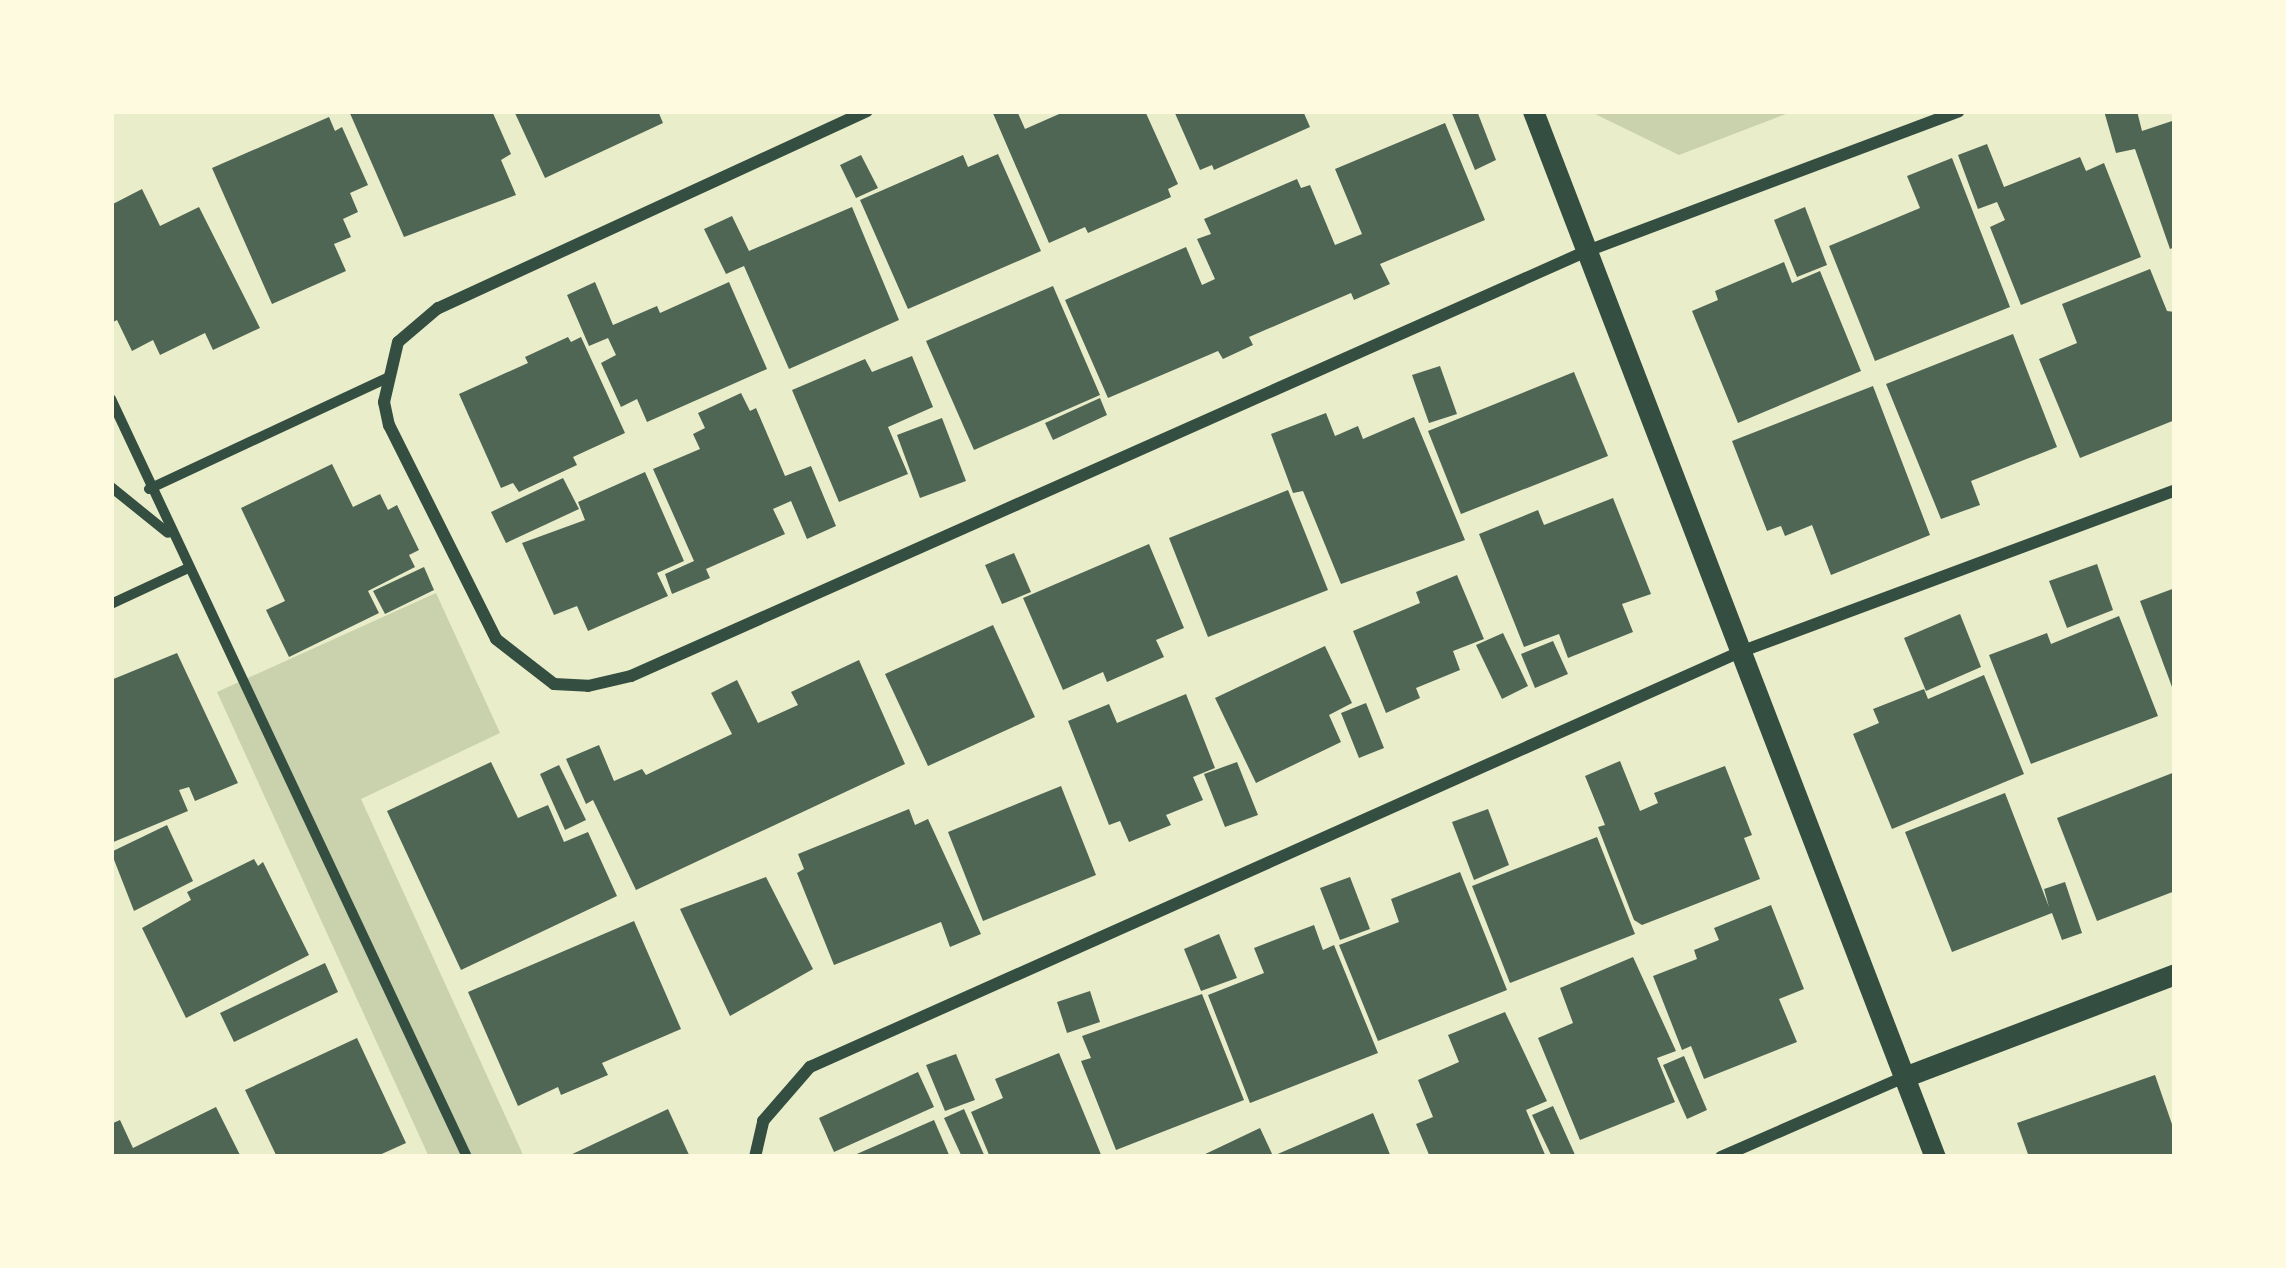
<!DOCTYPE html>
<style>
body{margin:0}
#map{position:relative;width:2286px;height:1268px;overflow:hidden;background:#e9edc9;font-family:Cabin,sans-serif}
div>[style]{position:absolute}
.green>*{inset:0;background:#cad2ad}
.building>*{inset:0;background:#4f6655}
.pedestrian>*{height:10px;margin:-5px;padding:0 5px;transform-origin:5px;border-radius:5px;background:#344e41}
.minor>*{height:12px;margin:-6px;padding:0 6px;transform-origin:6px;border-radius:6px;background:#344e41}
.tertiary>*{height:21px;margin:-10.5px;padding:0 10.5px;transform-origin:10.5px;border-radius:10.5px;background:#344e41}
span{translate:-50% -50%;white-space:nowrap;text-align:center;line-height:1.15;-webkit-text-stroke:10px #fefae0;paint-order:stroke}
.frame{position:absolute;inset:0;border:114px solid #fefae0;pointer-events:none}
</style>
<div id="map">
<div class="green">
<div style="clip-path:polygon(1589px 111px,1794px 111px,1679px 155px)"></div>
<div style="clip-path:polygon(436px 593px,500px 733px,361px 799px,524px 1157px,429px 1157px,217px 692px)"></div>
</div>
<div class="building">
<div style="clip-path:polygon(349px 111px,492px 111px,511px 154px,501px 160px,516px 195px,404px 237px)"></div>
<div style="clip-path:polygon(514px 111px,658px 111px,663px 123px,545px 178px)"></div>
<div style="clip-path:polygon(992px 111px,1017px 111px,1025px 129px,1066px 111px,1145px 111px,1178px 184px,1168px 189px,1171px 197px,1088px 233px,1085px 227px,1049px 243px)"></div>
<div style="clip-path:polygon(1174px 111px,1303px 111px,1310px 127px,1214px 170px,1212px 165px,1200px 170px)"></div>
<div style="clip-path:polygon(1451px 111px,1477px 111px,1496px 160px,1475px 170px)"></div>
<div style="clip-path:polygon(2104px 111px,2137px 111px,2142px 131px,2175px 120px,2175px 247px,2170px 249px,2135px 149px,2116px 153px)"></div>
<div style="clip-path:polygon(329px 117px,335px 131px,342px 127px,368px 185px,350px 193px,358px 212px,343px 219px,351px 237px,334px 244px,346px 271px,272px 304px,212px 168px)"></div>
<div style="clip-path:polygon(1445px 123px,1485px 220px,1380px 264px,1390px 284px,1354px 300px,1351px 293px,1249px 337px,1253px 345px,1223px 359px,1218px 351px,1108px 398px,1065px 300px,1186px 247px,1202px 285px,1215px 279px,1197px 239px,1211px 234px,1204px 219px,1297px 179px,1301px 188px,1310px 185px,1335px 245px,1362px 234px,1335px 169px)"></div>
<div style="clip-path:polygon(1987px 144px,2004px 187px,2080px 157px,2086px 171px,2104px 163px,2141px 257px,2021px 305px,1990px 227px,2005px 220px,1997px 202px,1978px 209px,1958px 155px)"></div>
<div style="clip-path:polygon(998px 154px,1041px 251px,908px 309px,860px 200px,963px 155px,968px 167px)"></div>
<div style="clip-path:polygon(861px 155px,878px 188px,856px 198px,840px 165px)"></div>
<div style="clip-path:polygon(1952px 158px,2010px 307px,1875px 361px,1829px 246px,1920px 208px,1907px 176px)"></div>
<div style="clip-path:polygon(142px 189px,160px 226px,199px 207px,260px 328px,213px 350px,205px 333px,160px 355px,153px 340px,132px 351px,117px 320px,111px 323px,111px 205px)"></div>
<div style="clip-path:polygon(852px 207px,899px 320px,789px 369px,744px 266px,726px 274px,704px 229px,732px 216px,749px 251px)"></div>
<div style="clip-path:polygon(1805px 207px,1827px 265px,1797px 277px,1774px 220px)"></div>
<div style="clip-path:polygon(1784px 262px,1792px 283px,1820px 271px,1861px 371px,1738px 423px,1692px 311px,1718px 300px,1715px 291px)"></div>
<div style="clip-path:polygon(2150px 269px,2167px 311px,2175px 312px,2175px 420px,2080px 458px,2039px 359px,2077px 343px,2062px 304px)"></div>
<div style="clip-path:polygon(595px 282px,613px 325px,657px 306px,660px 313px,729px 282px,767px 369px,647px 422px,637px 399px,621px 407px,601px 363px,616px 355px,608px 338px,589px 346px,567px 295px)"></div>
<div style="clip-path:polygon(1053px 286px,1100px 395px,974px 450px,926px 341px)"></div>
<div style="clip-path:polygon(2013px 334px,2057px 447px,1971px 481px,1980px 505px,1941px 519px,1886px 384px)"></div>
<div style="clip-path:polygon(568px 337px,571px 342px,581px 337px,625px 433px,573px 457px,577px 465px,519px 492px,513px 483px,501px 488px,459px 394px,528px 363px,525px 357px)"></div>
<div style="clip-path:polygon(912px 356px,933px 407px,888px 427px,908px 474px,839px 502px,792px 390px,865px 359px,872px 372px)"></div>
<div style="clip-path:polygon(1440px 366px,1457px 414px,1429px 423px,1412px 375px)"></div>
<div style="clip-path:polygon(1574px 372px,1608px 456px,1461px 514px,1428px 431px)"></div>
<div style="clip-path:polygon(1873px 386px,1930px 535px,1831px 575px,1812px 525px,1785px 536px,1781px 526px,1767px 531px,1732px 441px)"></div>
<div style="clip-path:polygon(741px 393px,750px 411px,756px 408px,785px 476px,811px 466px,836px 526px,807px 539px,791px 501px,773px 509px,785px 534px,706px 569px,710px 578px,672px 594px,665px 574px,694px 561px,653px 469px,700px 449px,693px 434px,705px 428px,698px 413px)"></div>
<div style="clip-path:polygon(1100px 398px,1107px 415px,1053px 440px,1045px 423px)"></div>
<div style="clip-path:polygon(1326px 413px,1335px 436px,1358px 426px,1363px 439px,1414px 417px,1465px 540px,1341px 584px,1303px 491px,1293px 493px,1271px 434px)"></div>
<div style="clip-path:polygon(942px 418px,966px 481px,920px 498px,897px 435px)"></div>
<div style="clip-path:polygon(332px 464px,353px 507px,380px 494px,388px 510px,397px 505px,419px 550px,409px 555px,415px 567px,368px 591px,379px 613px,289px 657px,266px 610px,285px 601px,241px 508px)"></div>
<div style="clip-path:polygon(645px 472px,684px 561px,657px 573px,668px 596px,588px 631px,577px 606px,554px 615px,522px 543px,585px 520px,578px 502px)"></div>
<div style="clip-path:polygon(563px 478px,579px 509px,506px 543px,491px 512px)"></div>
<div style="clip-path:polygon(1288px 490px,1328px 590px,1208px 637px,1169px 538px)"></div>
<div style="clip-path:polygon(1613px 498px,1651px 594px,1622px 604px,1633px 632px,1568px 658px,1559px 634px,1524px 647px,1479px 534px,1538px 510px,1544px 525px)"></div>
<div style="clip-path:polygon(1149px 544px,1184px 628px,1156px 640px,1164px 657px,1107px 682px,1103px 672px,1063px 690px,1023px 598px)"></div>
<div style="clip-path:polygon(1014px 553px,1031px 592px,1002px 604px,985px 565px)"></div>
<div style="clip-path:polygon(2097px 564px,2113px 610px,2067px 628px,2049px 581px)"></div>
<div style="clip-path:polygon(424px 567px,434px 590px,385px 614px,373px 591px)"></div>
<div style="clip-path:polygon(1457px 575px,1484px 639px,1453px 651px,1460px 670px,1416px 688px,1420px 698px,1386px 713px,1353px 631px,1420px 603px,1416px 592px)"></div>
<div style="clip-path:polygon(2175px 588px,2175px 695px,2140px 601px)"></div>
<div style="clip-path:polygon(1960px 614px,1981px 667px,1926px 691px,1904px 638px)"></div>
<div style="clip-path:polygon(2119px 616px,2158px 716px,2031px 764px,1989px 655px,2047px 633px,2051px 644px)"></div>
<div style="clip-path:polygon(993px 625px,1035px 717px,928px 766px,885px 674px)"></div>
<div style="clip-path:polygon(1503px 633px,1528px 686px,1502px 699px,1476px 645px)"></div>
<div style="clip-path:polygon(1553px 641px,1568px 674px,1535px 688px,1521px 654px)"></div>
<div style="clip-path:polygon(1325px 646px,1352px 703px,1329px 715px,1341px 742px,1256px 783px,1215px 698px)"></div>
<div style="clip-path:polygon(177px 653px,238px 783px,195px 801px,189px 787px,179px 790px,188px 811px,111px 843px,111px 680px)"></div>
<div style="clip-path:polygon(859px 660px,905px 764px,636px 890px,593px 800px,586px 804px,566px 759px,599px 745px,614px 781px,642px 769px,646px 775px,732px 734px,711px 693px,737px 680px,758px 723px,798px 705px,791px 692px)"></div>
<div style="clip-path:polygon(1984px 675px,2024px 774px,1892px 829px,1853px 734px,1879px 723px,1873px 709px,1924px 689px,1928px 699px)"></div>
<div style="clip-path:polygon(1186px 694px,1215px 768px,1193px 777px,1203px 800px,1166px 815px,1171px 825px,1129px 842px,1120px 821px,1109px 825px,1068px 721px,1109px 704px,1117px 723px)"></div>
<div style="clip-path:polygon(1366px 703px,1384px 748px,1359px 758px,1341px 713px)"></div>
<div style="clip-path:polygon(1620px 761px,1640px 811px,1658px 803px,1654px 793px,1725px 766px,1752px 835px,1744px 838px,1760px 879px,1642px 925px,1634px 920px,1598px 827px,1605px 825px,1585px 776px)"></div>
<div style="clip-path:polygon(491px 762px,518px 818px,548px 805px,564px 842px,588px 832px,617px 896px,461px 970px,387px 811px)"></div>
<div style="clip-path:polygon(1237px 762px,1258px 815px,1225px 827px,1204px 774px)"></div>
<div style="clip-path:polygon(559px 765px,586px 820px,565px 830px,540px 774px)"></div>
<div style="clip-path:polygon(2175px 772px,2175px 891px,2097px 921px,2057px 818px)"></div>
<div style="clip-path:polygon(1061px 786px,1096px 875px,983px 921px,948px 832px)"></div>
<div style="clip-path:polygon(2005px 793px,2049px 907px,2044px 889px,2065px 882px,2082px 933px,2062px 940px,2052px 913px,1952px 952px,1905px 832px)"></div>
<div style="clip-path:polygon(909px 809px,915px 825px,928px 819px,981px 934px,950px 947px,941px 922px,834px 965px,797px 873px,804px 869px,798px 854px)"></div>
<div style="clip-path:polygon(1488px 809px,1509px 865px,1474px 880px,1452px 822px)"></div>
<div style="clip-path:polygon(167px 825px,193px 881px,134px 911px,111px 852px)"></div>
<div style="clip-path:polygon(1597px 837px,1635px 934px,1510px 983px,1472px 886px)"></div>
<div style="clip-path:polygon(254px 859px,258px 866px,263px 862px,309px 955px,186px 1018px,142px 928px,191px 900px,187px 892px)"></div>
<div style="clip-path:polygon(1460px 872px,1507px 990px,1378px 1041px,1339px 945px,1399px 922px,1391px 899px)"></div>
<div style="clip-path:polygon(766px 877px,813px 969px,730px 1016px,680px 909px)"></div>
<div style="clip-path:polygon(1350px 877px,1370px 929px,1340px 940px,1320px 888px)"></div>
<div style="clip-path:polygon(1771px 905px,1804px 989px,1779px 999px,1797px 1042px,1704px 1079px,1691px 1046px,1682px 1050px,1653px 976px,1697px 959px,1694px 950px,1719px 940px,1714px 928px)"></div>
<div style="clip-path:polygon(634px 921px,681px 1029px,602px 1063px,608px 1075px,561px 1095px,558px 1087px,518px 1106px,468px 992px)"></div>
<div style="clip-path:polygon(1314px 925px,1323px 950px,1334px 945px,1378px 1053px,1250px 1103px,1208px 995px,1264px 973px,1254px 948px)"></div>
<div style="clip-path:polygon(1219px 934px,1237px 978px,1201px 991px,1184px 949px)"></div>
<div style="clip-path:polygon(1633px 957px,1676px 1051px,1657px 1058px,1675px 1102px,1580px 1140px,1538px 1038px,1573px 1023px,1560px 988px)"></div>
<div style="clip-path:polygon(325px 963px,338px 992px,234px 1042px,220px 1013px)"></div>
<div style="clip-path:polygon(1090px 991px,1100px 1022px,1067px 1033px,1057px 1002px)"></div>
<div style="clip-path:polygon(1202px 994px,1244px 1100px,1116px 1150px,1081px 1061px,1091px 1058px,1082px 1036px)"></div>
<div style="clip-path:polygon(1505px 1012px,1547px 1101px,1526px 1110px,1546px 1157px,1430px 1157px,1416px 1124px,1433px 1117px,1418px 1080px,1459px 1062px,1448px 1035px)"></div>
<div style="clip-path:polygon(357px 1038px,406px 1143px,375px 1157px,277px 1157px,245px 1090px)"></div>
<div style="clip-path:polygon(1059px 1053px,1102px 1157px,990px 1157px,971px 1112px,1003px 1098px,995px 1079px)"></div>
<div style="clip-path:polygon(956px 1054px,975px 1100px,945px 1111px,926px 1065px)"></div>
<div style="clip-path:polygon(1684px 1056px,1707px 1110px,1687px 1119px,1663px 1065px)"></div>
<div style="clip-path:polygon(918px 1072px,934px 1107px,834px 1152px,819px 1118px)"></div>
<div style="clip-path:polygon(2155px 1075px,2175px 1133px,2175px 1157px,2029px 1157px,2017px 1123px)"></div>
<div style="clip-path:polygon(1553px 1106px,1576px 1157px,1552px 1157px,1532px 1115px)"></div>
<div style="clip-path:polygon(216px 1107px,241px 1157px,111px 1157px,111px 1124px,120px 1120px,133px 1148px)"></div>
<div style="clip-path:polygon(668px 1109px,690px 1157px,566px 1157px)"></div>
<div style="clip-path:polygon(964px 1109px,985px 1157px,962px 1157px,944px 1118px)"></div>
<div style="clip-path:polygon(1373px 1113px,1391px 1157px,1199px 1157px,1260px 1128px,1273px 1156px)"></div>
<div style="clip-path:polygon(934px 1120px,950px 1157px,850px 1157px)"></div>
</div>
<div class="pedestrian">
<div style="left:111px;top:399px;width:837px;rotate:64.84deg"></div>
<div style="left:111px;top:487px;width:73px;rotate:38.9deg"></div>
<div style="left:149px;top:489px;width:263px;rotate:-25deg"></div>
<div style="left:111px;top:604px;width:83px;rotate:-25deg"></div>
</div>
<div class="minor">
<div style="left:867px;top:111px;width:472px;rotate:155.3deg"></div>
<div style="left:438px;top:308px;width:52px;rotate:139.6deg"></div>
<div style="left:398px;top:342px;width:62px;rotate:103.1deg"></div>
<div style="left:384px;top:402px;width:24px;rotate:78deg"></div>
<div style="left:389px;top:425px;width:239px;rotate:63.4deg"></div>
<div style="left:496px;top:639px;width:73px;rotate:37.8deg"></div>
<div style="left:554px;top:684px;width:34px;rotate:3deg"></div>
<div style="left:588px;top:686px;width:44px;rotate:-13.1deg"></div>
<div style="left:631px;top:676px;width:1046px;rotate:-23.97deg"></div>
<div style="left:1587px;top:251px;width:397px;rotate:-20.6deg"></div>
<div style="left:755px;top:1157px;width:37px;rotate:-77deg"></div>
<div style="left:763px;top:1121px;width:72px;rotate:-49deg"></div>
<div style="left:810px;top:1067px;width:1018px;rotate:-24.05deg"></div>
<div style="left:1740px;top:652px;width:464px;rotate:-20.4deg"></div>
<div style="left:1721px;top:1157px;width:200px;rotate:-23.6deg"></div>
</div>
<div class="tertiary">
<div style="left:1533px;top:111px;width:1121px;rotate:68.98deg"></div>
<div style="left:1904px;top:1077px;width:290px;rotate:-20.8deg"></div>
</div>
<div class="frame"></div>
</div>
